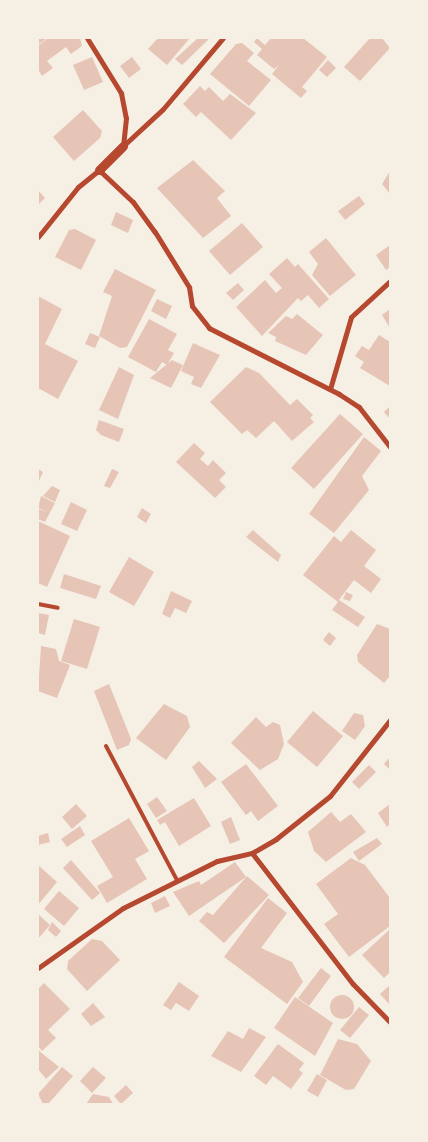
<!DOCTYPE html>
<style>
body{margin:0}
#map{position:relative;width:428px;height:1142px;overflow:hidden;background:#f6efe4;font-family:"Fira Sans",sans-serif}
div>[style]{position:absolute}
.building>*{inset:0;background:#e6c5b7}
.round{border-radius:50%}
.service>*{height:4px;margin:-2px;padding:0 2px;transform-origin:2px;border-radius:2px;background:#b5482f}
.minor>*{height:5px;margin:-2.5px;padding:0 2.5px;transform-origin:2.5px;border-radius:2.5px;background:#b5482f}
.tertiary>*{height:9px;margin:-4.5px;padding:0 4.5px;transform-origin:4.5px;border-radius:4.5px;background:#b5482f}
span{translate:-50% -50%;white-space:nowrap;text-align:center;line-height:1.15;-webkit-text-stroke:4px #f6efe4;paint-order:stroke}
.frame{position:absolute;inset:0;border:39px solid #f6efe4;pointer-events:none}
</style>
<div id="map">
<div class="building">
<div style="clip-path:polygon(38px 38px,47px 38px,38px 45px)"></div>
<div style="clip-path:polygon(48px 38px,80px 38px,82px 46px,71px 54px,66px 47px,47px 61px,53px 68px,42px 76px,38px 69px,38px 46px)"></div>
<div style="clip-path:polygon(158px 38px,190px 38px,167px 65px,148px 49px)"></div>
<div style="clip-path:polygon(198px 38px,210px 38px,182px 65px,175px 59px)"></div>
<div style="clip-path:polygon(257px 38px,265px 45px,271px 38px,303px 38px,327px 57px,302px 87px,307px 91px,301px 98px,272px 74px,279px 65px,274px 69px,257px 55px,262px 49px,254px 42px)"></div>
<div style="clip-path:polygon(370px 38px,382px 38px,390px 48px,360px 81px,344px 67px)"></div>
<div style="clip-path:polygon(242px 43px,254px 53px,247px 61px,271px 80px,249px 106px,210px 74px,236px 44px)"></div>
<div style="clip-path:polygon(92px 57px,103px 82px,84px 90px,73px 65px)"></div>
<div style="clip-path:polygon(132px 57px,141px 69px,129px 78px,120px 66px)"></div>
<div style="clip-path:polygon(328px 60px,336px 68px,327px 77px,319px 70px)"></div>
<div style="clip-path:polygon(200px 86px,205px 91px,209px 87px,223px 101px,230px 94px,256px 113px,231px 140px,201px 112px,196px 117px,183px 104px)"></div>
<div style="clip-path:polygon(83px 110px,102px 131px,100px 138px,74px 161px,53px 137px)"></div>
<div style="clip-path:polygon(193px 160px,225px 191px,217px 198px,231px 216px,203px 238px,157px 188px)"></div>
<div style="clip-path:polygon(390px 171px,390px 194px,382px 184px)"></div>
<div style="clip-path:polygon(38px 190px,45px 198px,38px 205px)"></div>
<div style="clip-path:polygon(359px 196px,365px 204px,345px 220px,338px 211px)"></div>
<div style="clip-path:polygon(116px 212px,133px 220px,128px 233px,111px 225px)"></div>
<div style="clip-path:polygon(242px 223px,263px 247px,230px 275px,209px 251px)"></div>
<div style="clip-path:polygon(75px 229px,96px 240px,81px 270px,55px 257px,69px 230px)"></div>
<div style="clip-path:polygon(326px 238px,356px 275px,330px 296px,312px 275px,318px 264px,309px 252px)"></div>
<div style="clip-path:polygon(390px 245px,390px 267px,386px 270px,376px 255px)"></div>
<div style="clip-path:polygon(287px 258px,295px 267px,298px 264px,329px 299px,319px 308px,308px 295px,301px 301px,298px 298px,262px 336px,236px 307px,265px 280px,276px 293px,282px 288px,269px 274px)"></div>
<div style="clip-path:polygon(115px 269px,156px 290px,127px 347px,120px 348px,99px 336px,112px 296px,103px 292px)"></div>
<div style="clip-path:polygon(238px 283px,244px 290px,233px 300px,226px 293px)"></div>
<div style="clip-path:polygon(38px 296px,62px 309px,45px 344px,78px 361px,58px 399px,38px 388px)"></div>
<div style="clip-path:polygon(157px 299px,172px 306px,166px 319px,151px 311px)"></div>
<div style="clip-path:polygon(390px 309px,390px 328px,382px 315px)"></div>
<div style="clip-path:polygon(297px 314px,323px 335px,306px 355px,275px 341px,276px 337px,268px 333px,286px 316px,292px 319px)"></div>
<div style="clip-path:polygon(149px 319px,177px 334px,168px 350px,174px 353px,167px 365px,162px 362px,156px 372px,128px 357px)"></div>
<div style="clip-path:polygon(90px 333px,100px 337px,95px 348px,85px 344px)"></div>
<div style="clip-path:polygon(379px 335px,390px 342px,390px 386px,360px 368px,364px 362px,355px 356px,362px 346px,369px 350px)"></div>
<div style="clip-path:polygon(193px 343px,220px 355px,201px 388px,191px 384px,194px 377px,181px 371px)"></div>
<div style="clip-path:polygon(172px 360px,183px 365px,171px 388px,150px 378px)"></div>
<div style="clip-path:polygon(119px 367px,134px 375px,118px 419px,99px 410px)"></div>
<div style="clip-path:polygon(246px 367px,259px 373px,290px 405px,297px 399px,313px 415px,310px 418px,314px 422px,292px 441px,274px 421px,256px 438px,247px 430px,242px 434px,210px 402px)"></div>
<div style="clip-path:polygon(390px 406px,390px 419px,384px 412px)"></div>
<div style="clip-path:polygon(340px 414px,363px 434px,314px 489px,291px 468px)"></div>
<div style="clip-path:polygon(99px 420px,124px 429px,119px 442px,101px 435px,96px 430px)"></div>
<div style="clip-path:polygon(364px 437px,381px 451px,362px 476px,369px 490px,334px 533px,309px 514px)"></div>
<div style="clip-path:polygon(194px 443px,205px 453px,200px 459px,208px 466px,213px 460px,226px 473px,219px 480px,226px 487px,215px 498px,176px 462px)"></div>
<div style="clip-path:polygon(38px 469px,43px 472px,38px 483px)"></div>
<div style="clip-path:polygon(112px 469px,119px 472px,110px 488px,104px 486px)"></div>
<div style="clip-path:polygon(52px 486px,60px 490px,55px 502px,43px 496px)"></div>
<div style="clip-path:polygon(41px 496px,55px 503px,45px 522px,38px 519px,38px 509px,47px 512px,38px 508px)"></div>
<div style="clip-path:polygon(71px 502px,87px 510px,77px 531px,61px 524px)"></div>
<div style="clip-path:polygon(142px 508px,151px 514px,146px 523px,137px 517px)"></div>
<div style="clip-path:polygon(38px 521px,70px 536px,47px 587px,38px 583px)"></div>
<div style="clip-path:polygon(253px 530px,281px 555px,278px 562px,246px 537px)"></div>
<div style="clip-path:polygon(351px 530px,376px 550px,364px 566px,381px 579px,371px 593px,354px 580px,339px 600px,365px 617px,358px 627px,332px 610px,338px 602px,303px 575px,334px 536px,341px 542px)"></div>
<div style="clip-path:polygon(129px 557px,154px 572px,134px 606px,109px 592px)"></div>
<div style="clip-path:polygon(64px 574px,101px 586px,96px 599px,60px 588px)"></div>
<div style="clip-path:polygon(171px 591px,192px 601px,186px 613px,175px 608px,170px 618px,162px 614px)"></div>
<div style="clip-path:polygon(346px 592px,353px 595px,350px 601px,343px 599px)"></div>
<div style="clip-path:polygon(38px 613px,49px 615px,45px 635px,38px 633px)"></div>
<div style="clip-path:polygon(74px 619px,100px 627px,87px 669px,61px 661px)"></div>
<div style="clip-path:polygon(377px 624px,390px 629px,390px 676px,384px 683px,358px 662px,357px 655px)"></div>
<div style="clip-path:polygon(329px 632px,336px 638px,330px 646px,323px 640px)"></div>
<div style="clip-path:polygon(41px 646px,56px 649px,59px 661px,70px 665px,57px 698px,38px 691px)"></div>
<div style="clip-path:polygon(109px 684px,131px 739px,129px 745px,117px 750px,94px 691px)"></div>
<div style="clip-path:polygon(164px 704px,187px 716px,190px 727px,166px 760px,136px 738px)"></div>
<div style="clip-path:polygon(313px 711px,343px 736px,317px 767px,287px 742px)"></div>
<div style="clip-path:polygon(354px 713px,363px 715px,365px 726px,355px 740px,342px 731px)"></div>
<div style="clip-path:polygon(256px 717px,266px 727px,273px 722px,280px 725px,284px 744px,278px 759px,260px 770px,231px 743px)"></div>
<div style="clip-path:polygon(390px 757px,390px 770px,384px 764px)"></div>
<div style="clip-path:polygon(199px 761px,217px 779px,205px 788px,192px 767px)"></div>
<div style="clip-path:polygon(246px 764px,278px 806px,258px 821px,251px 811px,246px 815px,221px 782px)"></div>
<div style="clip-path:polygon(369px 765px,376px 772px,359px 789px,352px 782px)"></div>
<div style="clip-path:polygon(157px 797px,167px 811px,156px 818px,147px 804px)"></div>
<div style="clip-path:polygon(194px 798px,211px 826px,179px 846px,165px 822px,160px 825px,157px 820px)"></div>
<div style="clip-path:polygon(76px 804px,87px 816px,72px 829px,62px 817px)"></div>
<div style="clip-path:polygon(390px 804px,390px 824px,387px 827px,378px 813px)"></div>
<div style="clip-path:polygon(331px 812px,340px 822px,351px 814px,366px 832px,326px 862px,314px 851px,308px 832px)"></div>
<div style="clip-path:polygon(231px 817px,240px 840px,230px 844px,221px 822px)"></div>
<div style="clip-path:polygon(129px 818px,149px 851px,135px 859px,147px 879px,107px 903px,97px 886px,113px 877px,91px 841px)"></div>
<div style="clip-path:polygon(80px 826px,85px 835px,67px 847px,61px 839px)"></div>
<div style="clip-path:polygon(48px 833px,50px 842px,38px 845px,38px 836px)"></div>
<div style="clip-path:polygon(377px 838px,382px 844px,359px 861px,353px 852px)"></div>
<div style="clip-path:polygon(351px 858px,365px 865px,390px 898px,390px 926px,349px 957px,324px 924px,338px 914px,316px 884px)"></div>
<div style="clip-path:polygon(71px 860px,100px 893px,92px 900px,63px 868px)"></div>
<div style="clip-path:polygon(235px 862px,246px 877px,189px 916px,173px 892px,199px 881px,201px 885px)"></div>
<div style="clip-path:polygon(38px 865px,57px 882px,38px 905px)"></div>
<div style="clip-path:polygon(247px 876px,269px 895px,224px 943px,199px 921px,207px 912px,213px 915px)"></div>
<div style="clip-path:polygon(59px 891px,79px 908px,64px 926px,44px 909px)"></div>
<div style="clip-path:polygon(165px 896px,170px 906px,155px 913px,151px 903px)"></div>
<div style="clip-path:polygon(268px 898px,287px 913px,261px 948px,292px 962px,303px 982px,287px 1004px,224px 957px)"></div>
<div style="clip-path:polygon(38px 914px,50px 925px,38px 939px)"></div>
<div style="clip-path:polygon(52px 922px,61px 931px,56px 937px,48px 930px)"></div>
<div style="clip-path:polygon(390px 929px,390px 972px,384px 978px,362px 955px)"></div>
<div style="clip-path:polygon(92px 939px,102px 941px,120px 960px,87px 991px,67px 969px,68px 961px)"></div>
<div style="clip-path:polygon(321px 968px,331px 976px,309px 1006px,298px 998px)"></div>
<div style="clip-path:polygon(179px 982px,199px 996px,189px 1011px,176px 1003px,171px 1010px,163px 1005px)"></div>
<div style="clip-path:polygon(44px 983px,70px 1009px,48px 1030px,56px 1038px,42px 1051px,38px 1046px,38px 989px)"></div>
<div style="clip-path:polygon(390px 985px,390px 1005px,380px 994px)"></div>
<div class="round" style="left:330px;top:995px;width:24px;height:24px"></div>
<div style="clip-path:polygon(295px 997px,333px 1023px,315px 1056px,274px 1028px)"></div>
<div style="clip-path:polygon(93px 1003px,105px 1017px,91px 1026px,81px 1014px)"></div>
<div style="clip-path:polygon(359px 1007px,369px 1015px,350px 1038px,340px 1030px)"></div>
<div style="clip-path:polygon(249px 1028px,266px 1037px,241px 1072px,211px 1056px,228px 1031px,243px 1039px)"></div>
<div style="clip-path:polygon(338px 1039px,357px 1044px,371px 1061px,354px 1089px,346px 1090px,320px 1075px)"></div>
<div style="clip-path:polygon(278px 1044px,304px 1063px,299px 1070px,303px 1073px,291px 1089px,273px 1076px,266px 1085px,254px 1076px)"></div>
<div style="clip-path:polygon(38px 1050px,59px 1067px,46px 1079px,38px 1069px)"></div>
<div style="clip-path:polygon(62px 1067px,73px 1076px,48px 1104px,43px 1104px,38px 1094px)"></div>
<div style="clip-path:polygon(93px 1067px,106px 1078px,92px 1093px,80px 1081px)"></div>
<div style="clip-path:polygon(317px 1074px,327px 1080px,318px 1097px,307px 1091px)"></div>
<div style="clip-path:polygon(126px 1085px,133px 1093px,121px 1104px,114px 1096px)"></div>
<div style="clip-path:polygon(93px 1094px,109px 1097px,113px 1104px,86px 1104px)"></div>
</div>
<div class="service">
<div style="left:38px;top:604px;width:20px;rotate:11deg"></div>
<div style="left:106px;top:746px;width:152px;rotate:62.1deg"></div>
</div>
<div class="minor">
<div style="left:87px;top:38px;width:65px;rotate:58.3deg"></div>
<div style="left:121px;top:93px;width:25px;rotate:79deg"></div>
<div style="left:126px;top:118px;width:28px;rotate:96deg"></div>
<div style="left:123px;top:146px;width:54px;rotate:-42.8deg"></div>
<div style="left:163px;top:109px;width:93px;rotate:-49.8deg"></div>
<div style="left:38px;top:237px;width:64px;rotate:-51.3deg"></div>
<div style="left:78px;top:187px;width:27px;rotate:-39deg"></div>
<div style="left:99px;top:170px;width:47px;rotate:43.3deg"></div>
<div style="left:133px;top:202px;width:37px;rotate:54deg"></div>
<div style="left:155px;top:232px;width:65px;rotate:58.3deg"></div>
<div style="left:189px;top:287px;width:19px;rotate:81deg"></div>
<div style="left:192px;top:306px;width:28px;rotate:52deg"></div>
<div style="left:209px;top:328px;width:146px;rotate:26.9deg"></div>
<div style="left:339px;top:394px;width:24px;rotate:33deg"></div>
<div style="left:359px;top:407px;width:51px;rotate:52.2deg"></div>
<div style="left:330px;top:389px;width:75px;rotate:-73.7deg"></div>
<div style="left:351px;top:317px;width:53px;rotate:-42.7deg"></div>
<div style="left:252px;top:853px;width:165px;rotate:52.4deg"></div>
<div style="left:353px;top:984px;width:53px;rotate:45.8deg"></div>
<div style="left:38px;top:968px;width:104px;rotate:-35.2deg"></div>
<div style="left:123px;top:908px;width:105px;rotate:-26.6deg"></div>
<div style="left:217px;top:861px;width:36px;rotate:-13deg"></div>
<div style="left:252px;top:853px;width:28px;rotate:-30deg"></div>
<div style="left:276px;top:839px;width:69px;rotate:-38.5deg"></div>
<div style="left:330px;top:796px;width:97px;rotate:-51.7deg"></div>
</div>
<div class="tertiary">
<div style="left:99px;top:170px;width:34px;rotate:-45deg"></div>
</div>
<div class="frame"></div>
</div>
